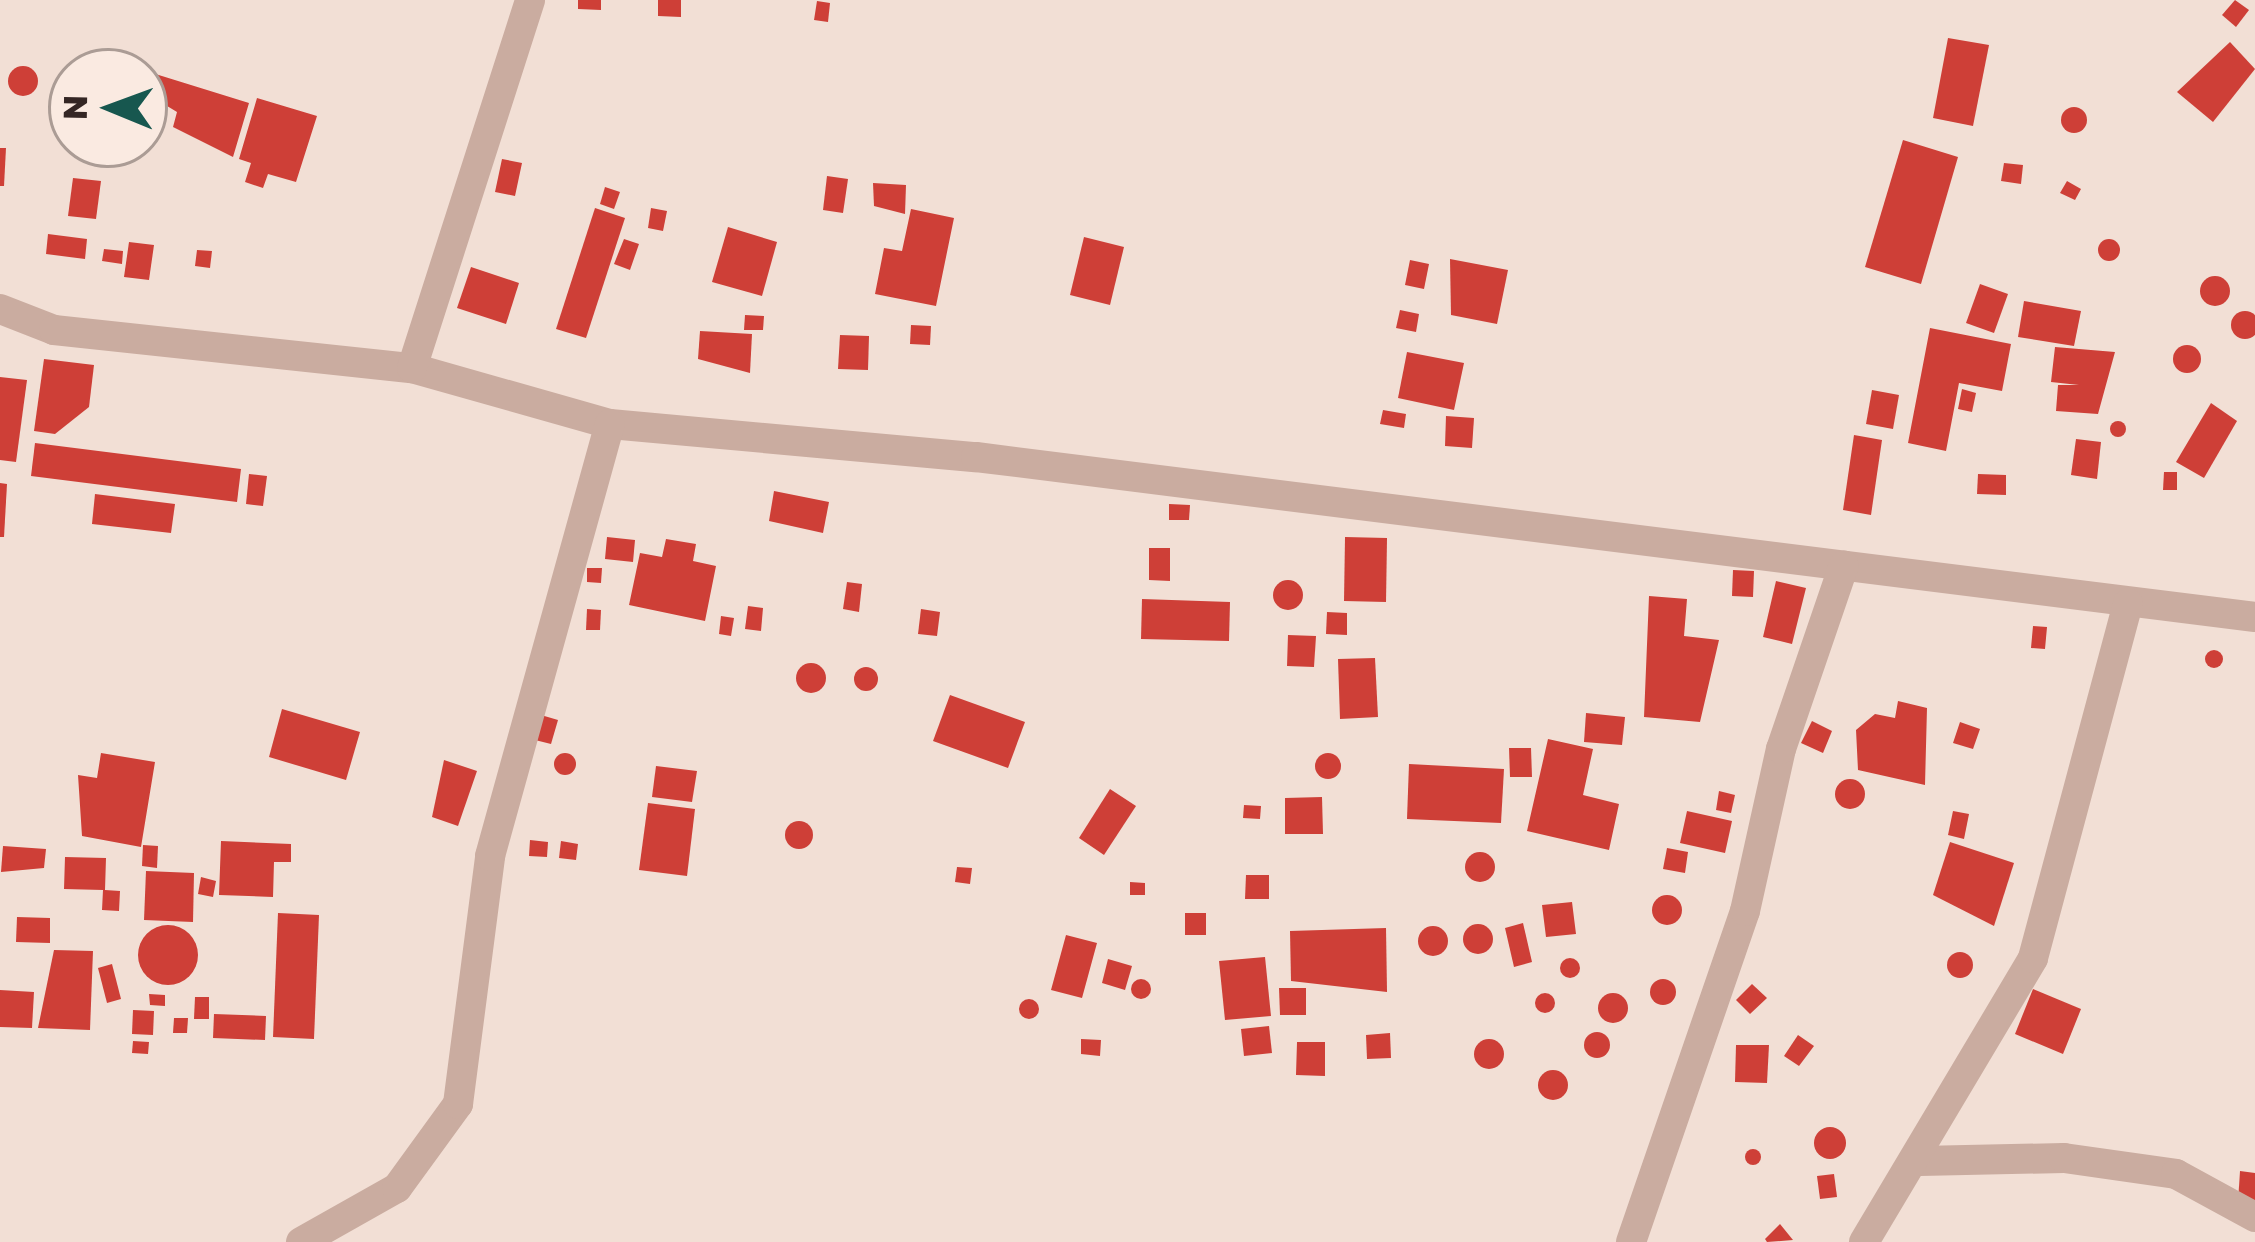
<!DOCTYPE html>
<style>
body{margin:0}
#map{position:relative;width:2255px;height:1242px;overflow:hidden;background:#f2dfd5;font-family:"Golos Text",sans-serif}
div>[style]{position:absolute}
.building>*{inset:0;background:#ce3f37}
.round{border-radius:50%}
.minor>*{height:30px;margin:-15px;padding:0 15px;transform-origin:15px;border-radius:15px;background:#caaca0}
span{translate:-50% -50%;white-space:nowrap;text-align:center;line-height:1.15;-webkit-text-stroke:9px #faeae1;paint-order:stroke}
.north{position:absolute;left:48px;top:48px;width:120px;height:120px;box-sizing:border-box;background:#faeae1;border:3px solid #ab9c95;border-radius:50%;rotate:271deg;font-size:33px;font-weight:700;line-height:48px;text-align:center;color:#342624}
.north::after{content:'';display:block;margin:auto;width:42px;height:54px;background:#17574f;clip-path:polygon(50% 0,100% 100%,50% 72%,0 100%)}
</style>
<div id="map">
<div class="building">
<div style="clip-path:polygon(578px 0,601px 0,601px 10px,578px 9px)"></div>
<div style="clip-path:polygon(658px 0,681px 0,681px 17px,658px 16px)"></div>
<div style="clip-path:polygon(2235px 0,2249px 10px,2236px 27px,2222px 15px)"></div>
<div style="clip-path:polygon(817px 1px,830px 3px,828px 22px,814px 20px)"></div>
<div style="clip-path:polygon(1948px 38px,1989px 45px,1973px 126px,1933px 118px)"></div>
<div style="clip-path:polygon(2230px 42px,2255px 69px,2213px 122px,2177px 92px)"></div>
<div class="round" style="left:8px;top:66px;width:30px;height:30px"></div>
<div style="clip-path:polygon(149px 72px,249px 103px,233px 157px,173px 127px,177px 112px,144px 92px)"></div>
<div style="clip-path:polygon(257px 98px,317px 116px,296px 182px,268px 174px,263px 188px,245px 182px,251px 163px,239px 159px)"></div>
<div class="round" style="left:2061px;top:107px;width:26px;height:26px"></div>
<div style="clip-path:polygon(1903px 140px,1958px 157px,1921px 284px,1865px 267px)"></div>
<div style="clip-path:polygon(0 148px,6px 148px,4px 186px,0 186px)"></div>
<div style="clip-path:polygon(502px 159px,522px 163px,515px 196px,495px 192px)"></div>
<div style="clip-path:polygon(2004px 163px,2023px 165px,2021px 184px,2001px 181px)"></div>
<div style="clip-path:polygon(827px 176px,848px 179px,843px 213px,823px 210px)"></div>
<div style="clip-path:polygon(73px 178px,101px 181px,96px 219px,68px 216px)"></div>
<div style="clip-path:polygon(2067px 181px,2081px 189px,2075px 200px,2060px 193px)"></div>
<div style="clip-path:polygon(873px 183px,906px 185px,905px 214px,874px 206px)"></div>
<div style="clip-path:polygon(605px 187px,620px 192px,614px 209px,600px 204px)"></div>
<div style="clip-path:polygon(595px 208px,625px 218px,586px 338px,556px 329px)"></div>
<div style="clip-path:polygon(651px 208px,667px 211px,663px 231px,648px 228px)"></div>
<div style="clip-path:polygon(911px 209px,954px 218px,936px 306px,875px 294px,884px 248px,902px 251px)"></div>
<div style="clip-path:polygon(728px 227px,777px 242px,762px 296px,712px 282px)"></div>
<div style="clip-path:polygon(48px 234px,87px 239px,85px 259px,46px 254px)"></div>
<div style="clip-path:polygon(1084px 237px,1124px 247px,1110px 305px,1070px 295px)"></div>
<div style="clip-path:polygon(624px 239px,639px 244px,630px 270px,614px 264px)"></div>
<div class="round" style="left:2098px;top:239px;width:22px;height:22px"></div>
<div style="clip-path:polygon(129px 242px,154px 245px,149px 280px,124px 277px)"></div>
<div style="clip-path:polygon(104px 249px,123px 251px,122px 264px,102px 261px)"></div>
<div style="clip-path:polygon(197px 250px,212px 251px,210px 268px,195px 266px)"></div>
<div style="clip-path:polygon(1450px 259px,1508px 270px,1497px 324px,1451px 315px)"></div>
<div style="clip-path:polygon(1410px 260px,1429px 264px,1424px 289px,1405px 285px)"></div>
<div style="clip-path:polygon(471px 267px,519px 283px,506px 324px,457px 308px)"></div>
<div class="round" style="left:2200px;top:276px;width:30px;height:30px"></div>
<div style="clip-path:polygon(1980px 284px,2008px 294px,1994px 333px,1966px 323px)"></div>
<div style="clip-path:polygon(2024px 301px,2081px 311px,2074px 346px,2018px 337px)"></div>
<div style="clip-path:polygon(1400px 310px,1419px 314px,1416px 332px,1396px 328px)"></div>
<div class="round" style="left:2231px;top:311px;width:28px;height:28px"></div>
<div style="clip-path:polygon(745px 315px,764px 316px,763px 330px,744px 330px)"></div>
<div style="clip-path:polygon(911px 325px,931px 326px,930px 345px,910px 344px)"></div>
<div style="clip-path:polygon(1930px 328px,2011px 344px,2002px 391px,1959px 383px,1946px 451px,1908px 443px)"></div>
<div style="clip-path:polygon(700px 331px,752px 334px,750px 373px,698px 359px)"></div>
<div style="clip-path:polygon(840px 335px,869px 336px,868px 370px,838px 369px)"></div>
<div class="round" style="left:2173px;top:345px;width:28px;height:28px"></div>
<div style="clip-path:polygon(2055px 347px,2115px 352px,2098px 414px,2056px 411px,2058px 385px,2079px 385px,2051px 382px)"></div>
<div style="clip-path:polygon(1407px 352px,1464px 363px,1454px 410px,1398px 398px)"></div>
<div style="clip-path:polygon(44px 359px,94px 365px,89px 407px,55px 434px,34px 431px)"></div>
<div style="clip-path:polygon(0 377px,27px 380px,16px 462px,0 460px)"></div>
<div style="clip-path:polygon(1962px 389px,1976px 393px,1972px 412px,1958px 409px)"></div>
<div style="clip-path:polygon(1872px 390px,1899px 395px,1893px 429px,1866px 424px)"></div>
<div style="clip-path:polygon(2211px 403px,2237px 421px,2204px 478px,2176px 462px)"></div>
<div style="clip-path:polygon(1383px 410px,1406px 414px,1404px 428px,1380px 424px)"></div>
<div style="clip-path:polygon(1446px 416px,1474px 418px,1472px 448px,1445px 446px)"></div>
<div class="round" style="left:2110px;top:421px;width:16px;height:16px"></div>
<div style="clip-path:polygon(1854px 435px,1882px 440px,1871px 515px,1843px 510px)"></div>
<div style="clip-path:polygon(2076px 439px,2101px 442px,2097px 479px,2071px 475px)"></div>
<div style="clip-path:polygon(35px 443px,241px 469px,237px 502px,31px 476px)"></div>
<div style="clip-path:polygon(2164px 472px,2177px 472px,2177px 490px,2163px 490px)"></div>
<div style="clip-path:polygon(249px 474px,267px 476px,263px 506px,246px 504px)"></div>
<div style="clip-path:polygon(1978px 474px,2006px 475px,2006px 495px,1977px 494px)"></div>
<div style="clip-path:polygon(0 483px,7px 484px,4px 537px,0 537px)"></div>
<div style="clip-path:polygon(774px 491px,829px 502px,823px 533px,769px 521px)"></div>
<div style="clip-path:polygon(95px 494px,175px 504px,171px 533px,92px 524px)"></div>
<div style="clip-path:polygon(1169px 504px,1190px 505px,1189px 520px,1169px 520px)"></div>
<div style="clip-path:polygon(607px 537px,635px 540px,633px 562px,605px 559px)"></div>
<div style="clip-path:polygon(1345px 537px,1387px 538px,1386px 602px,1344px 601px)"></div>
<div style="clip-path:polygon(666px 539px,696px 544px,693px 561px,716px 566px,705px 621px,629px 605px,640px 553px,662px 557px)"></div>
<div style="clip-path:polygon(1149px 548px,1170px 548px,1170px 581px,1149px 580px)"></div>
<div style="clip-path:polygon(587px 568px,602px 568px,601px 583px,587px 582px)"></div>
<div style="clip-path:polygon(1733px 570px,1754px 571px,1753px 597px,1732px 596px)"></div>
<div class="round" style="left:1273px;top:580px;width:30px;height:30px"></div>
<div style="clip-path:polygon(1776px 581px,1806px 588px,1792px 644px,1763px 637px)"></div>
<div style="clip-path:polygon(847px 582px,862px 584px,859px 612px,843px 609px)"></div>
<div style="clip-path:polygon(1649px 596px,1687px 599px,1684px 636px,1719px 640px,1700px 722px,1644px 717px)"></div>
<div style="clip-path:polygon(1142px 599px,1230px 602px,1229px 641px,1141px 639px)"></div>
<div style="clip-path:polygon(748px 606px,763px 608px,761px 631px,745px 629px)"></div>
<div style="clip-path:polygon(587px 609px,601px 610px,600px 630px,586px 630px)"></div>
<div style="clip-path:polygon(921px 609px,940px 612px,937px 636px,918px 634px)"></div>
<div style="clip-path:polygon(1327px 612px,1347px 613px,1347px 635px,1326px 634px)"></div>
<div style="clip-path:polygon(721px 616px,734px 618px,731px 636px,719px 634px)"></div>
<div style="clip-path:polygon(2033px 626px,2047px 627px,2045px 649px,2031px 648px)"></div>
<div style="clip-path:polygon(1288px 635px,1316px 636px,1314px 667px,1287px 666px)"></div>
<div class="round" style="left:2205px;top:650px;width:18px;height:18px"></div>
<div style="clip-path:polygon(1375px 658px,1378px 717px,1340px 719px,1338px 659px)"></div>
<div class="round" style="left:796px;top:663px;width:30px;height:30px"></div>
<div class="round" style="left:854px;top:667px;width:24px;height:24px"></div>
<div style="clip-path:polygon(950px 695px,1025px 722px,1008px 768px,933px 741px)"></div>
<div style="clip-path:polygon(1898px 701px,1927px 708px,1925px 785px,1858px 770px,1856px 730px,1875px 714px,1895px 718px)"></div>
<div style="clip-path:polygon(282px 709px,360px 732px,346px 780px,269px 757px)"></div>
<div style="clip-path:polygon(1586px 713px,1625px 717px,1622px 745px,1584px 742px)"></div>
<div style="clip-path:polygon(541px 715px,558px 720px,551px 744px,535px 740px)"></div>
<div style="clip-path:polygon(1812px 721px,1832px 731px,1823px 753px,1801px 743px)"></div>
<div style="clip-path:polygon(1960px 722px,1980px 729px,1973px 749px,1953px 743px)"></div>
<div style="clip-path:polygon(1548px 739px,1593px 749px,1583px 795px,1619px 804px,1609px 850px,1527px 831px)"></div>
<div style="clip-path:polygon(1509px 748px,1531px 748px,1532px 777px,1510px 777px)"></div>
<div class="round" style="left:1315px;top:753px;width:26px;height:26px"></div>
<div class="round" style="left:554px;top:753px;width:22px;height:22px"></div>
<div style="clip-path:polygon(101px 753px,155px 762px,141px 847px,82px 836px,78px 775px,97px 778px)"></div>
<div style="clip-path:polygon(444px 760px,477px 771px,458px 826px,432px 817px)"></div>
<div style="clip-path:polygon(1409px 764px,1504px 769px,1501px 823px,1407px 819px)"></div>
<div style="clip-path:polygon(656px 766px,697px 771px,692px 802px,652px 797px)"></div>
<div class="round" style="left:1835px;top:779px;width:30px;height:30px"></div>
<div style="clip-path:polygon(1110px 789px,1136px 806px,1104px 855px,1079px 838px)"></div>
<div style="clip-path:polygon(1719px 791px,1735px 795px,1731px 813px,1716px 810px)"></div>
<div style="clip-path:polygon(1322px 797px,1323px 834px,1285px 834px,1285px 798px)"></div>
<div style="clip-path:polygon(648px 803px,695px 809px,687px 876px,639px 870px)"></div>
<div style="clip-path:polygon(1244px 805px,1261px 806px,1260px 819px,1243px 818px)"></div>
<div style="clip-path:polygon(1687px 811px,1732px 821px,1725px 853px,1680px 843px)"></div>
<div style="clip-path:polygon(1953px 811px,1969px 814px,1964px 839px,1948px 835px)"></div>
<div class="round" style="left:785px;top:821px;width:28px;height:28px"></div>
<div style="clip-path:polygon(530px 840px,548px 842px,547px 857px,529px 856px)"></div>
<div style="clip-path:polygon(221px 841px,291px 844px,291px 862px,274px 862px,273px 897px,219px 895px)"></div>
<div style="clip-path:polygon(561px 841px,578px 844px,576px 860px,559px 858px)"></div>
<div style="clip-path:polygon(1950px 842px,2014px 863px,1994px 926px,1933px 895px)"></div>
<div style="clip-path:polygon(143px 845px,158px 846px,157px 868px,142px 866px)"></div>
<div style="clip-path:polygon(3px 846px,46px 849px,44px 868px,1px 872px)"></div>
<div style="clip-path:polygon(1667px 848px,1688px 852px,1685px 873px,1663px 869px)"></div>
<div class="round" style="left:1465px;top:852px;width:30px;height:30px"></div>
<div style="clip-path:polygon(65px 857px,106px 858px,105px 890px,120px 891px,119px 911px,102px 910px,103px 890px,64px 889px)"></div>
<div style="clip-path:polygon(957px 867px,972px 868px,970px 884px,955px 882px)"></div>
<div style="clip-path:polygon(146px 871px,194px 873px,193px 922px,144px 920px)"></div>
<div style="clip-path:polygon(1246px 875px,1269px 875px,1269px 899px,1245px 899px)"></div>
<div style="clip-path:polygon(201px 877px,216px 881px,213px 897px,198px 894px)"></div>
<div style="clip-path:polygon(1130px 882px,1145px 883px,1145px 895px,1130px 895px)"></div>
<div class="round" style="left:1652px;top:895px;width:30px;height:30px"></div>
<div style="clip-path:polygon(1572px 902px,1576px 934px,1546px 937px,1542px 905px)"></div>
<div style="clip-path:polygon(278px 913px,319px 915px,314px 1039px,273px 1037px)"></div>
<div style="clip-path:polygon(1185px 913px,1206px 913px,1206px 935px,1185px 935px)"></div>
<div style="clip-path:polygon(17px 917px,50px 918px,50px 943px,16px 942px)"></div>
<div style="clip-path:polygon(1523px 923px,1532px 962px,1514px 967px,1505px 928px)"></div>
<div class="round" style="left:1463px;top:924px;width:30px;height:30px"></div>
<div class="round" style="left:138px;top:925px;width:60px;height:60px"></div>
<div class="round" style="left:1418px;top:926px;width:30px;height:30px"></div>
<div style="clip-path:polygon(1386px 928px,1387px 992px,1291px 981px,1290px 931px)"></div>
<div style="clip-path:polygon(1066px 935px,1097px 943px,1082px 998px,1051px 990px)"></div>
<div style="clip-path:polygon(54px 950px,93px 951px,90px 1030px,38px 1028px)"></div>
<div class="round" style="left:1947px;top:952px;width:26px;height:26px"></div>
<div style="clip-path:polygon(1265px 957px,1271px 1016px,1225px 1020px,1219px 961px)"></div>
<div class="round" style="left:1560px;top:958px;width:20px;height:20px"></div>
<div style="clip-path:polygon(1108px 959px,1132px 966px,1125px 990px,1102px 983px)"></div>
<div style="clip-path:polygon(112px 964px,121px 999px,107px 1003px,98px 968px)"></div>
<div class="round" style="left:1650px;top:979px;width:26px;height:26px"></div>
<div class="round" style="left:1131px;top:979px;width:20px;height:20px"></div>
<div style="clip-path:polygon(1752px 984px,1767px 998px,1750px 1014px,1736px 1000px)"></div>
<div style="clip-path:polygon(1279px 988px,1306px 988px,1306px 1015px,1280px 1015px)"></div>
<div style="clip-path:polygon(2033px 989px,2081px 1009px,2063px 1054px,2015px 1034px)"></div>
<div style="clip-path:polygon(0 990px,34px 992px,32px 1028px,0 1027px)"></div>
<div class="round" style="left:1598px;top:993px;width:30px;height:30px"></div>
<div class="round" style="left:1535px;top:993px;width:20px;height:20px"></div>
<div style="clip-path:polygon(149px 994px,165px 995px,165px 1006px,150px 1005px)"></div>
<div style="clip-path:polygon(195px 997px,209px 997px,209px 1019px,194px 1019px)"></div>
<div class="round" style="left:1019px;top:999px;width:20px;height:20px"></div>
<div style="clip-path:polygon(133px 1010px,154px 1011px,153px 1035px,132px 1034px)"></div>
<div style="clip-path:polygon(214px 1014px,266px 1016px,265px 1040px,213px 1038px)"></div>
<div style="clip-path:polygon(174px 1018px,188px 1018px,187px 1033px,173px 1033px)"></div>
<div style="clip-path:polygon(1269px 1026px,1272px 1053px,1244px 1056px,1241px 1029px)"></div>
<div class="round" style="left:1584px;top:1032px;width:26px;height:26px"></div>
<div style="clip-path:polygon(1390px 1033px,1391px 1058px,1367px 1059px,1366px 1035px)"></div>
<div style="clip-path:polygon(1798px 1035px,1814px 1046px,1799px 1066px,1784px 1056px)"></div>
<div style="clip-path:polygon(1081px 1039px,1101px 1040px,1100px 1056px,1081px 1054px)"></div>
<div class="round" style="left:1474px;top:1039px;width:30px;height:30px"></div>
<div style="clip-path:polygon(133px 1041px,149px 1042px,148px 1054px,132px 1053px)"></div>
<div style="clip-path:polygon(1297px 1042px,1325px 1042px,1325px 1076px,1296px 1075px)"></div>
<div style="clip-path:polygon(1736px 1045px,1769px 1045px,1767px 1083px,1735px 1082px)"></div>
<div class="round" style="left:1538px;top:1070px;width:30px;height:30px"></div>
<div class="round" style="left:1814px;top:1127px;width:32px;height:32px"></div>
<div class="round" style="left:1745px;top:1149px;width:16px;height:16px"></div>
<div style="clip-path:polygon(2240px 1171px,2255px 1173px,2255px 1203px,2238px 1202px)"></div>
<div style="clip-path:polygon(1834px 1174px,1837px 1197px,1820px 1199px,1817px 1176px)"></div>
<div style="clip-path:polygon(1780px 1224px,1793px 1240px,1767px 1242px,1765px 1239px)"></div>
</div>
<div class="minor">
<div style="left:0;top:309px;width:58px;rotate:21.3deg"></div>
<div style="left:54px;top:330px;width:360px;rotate:6.1deg"></div>
<div style="left:412px;top:368px;width:206px;rotate:15.8deg"></div>
<div style="left:610px;top:424px;width:367px;rotate:5.2deg"></div>
<div style="left:976px;top:457px;width:1289px;rotate:7.13deg"></div>
<div style="left:412px;top:368px;width:386px;rotate:-72.2deg"></div>
<div style="left:1920px;top:1161px;width:144px;rotate:-1.2deg"></div>
<div style="left:2064px;top:1158px;width:113px;rotate:8.1deg"></div>
<div style="left:2176px;top:1174px;width:90px;rotate:28.6deg"></div>
<div style="left:301px;top:1242px;width:110px;rotate:-29.4deg"></div>
<div style="left:397px;top:1188px;width:104px;rotate:-54deg"></div>
<div style="left:458px;top:1104px;width:250px;rotate:-82.6deg"></div>
<div style="left:490px;top:856px;width:448px;rotate:-74.5deg"></div>
<div style="left:1631px;top:1242px;width:350px;rotate:-71deg"></div>
<div style="left:1745px;top:911px;width:166px;rotate:-77.5deg"></div>
<div style="left:1781px;top:749px;width:194px;rotate:-71.1deg"></div>
<div style="left:1864px;top:1242px;width:330px;rotate:-59.2deg"></div>
<div style="left:2033px;top:958px;width:367px;rotate:-75deg"></div>
</div>
<div class="north">N</div>
</div>
